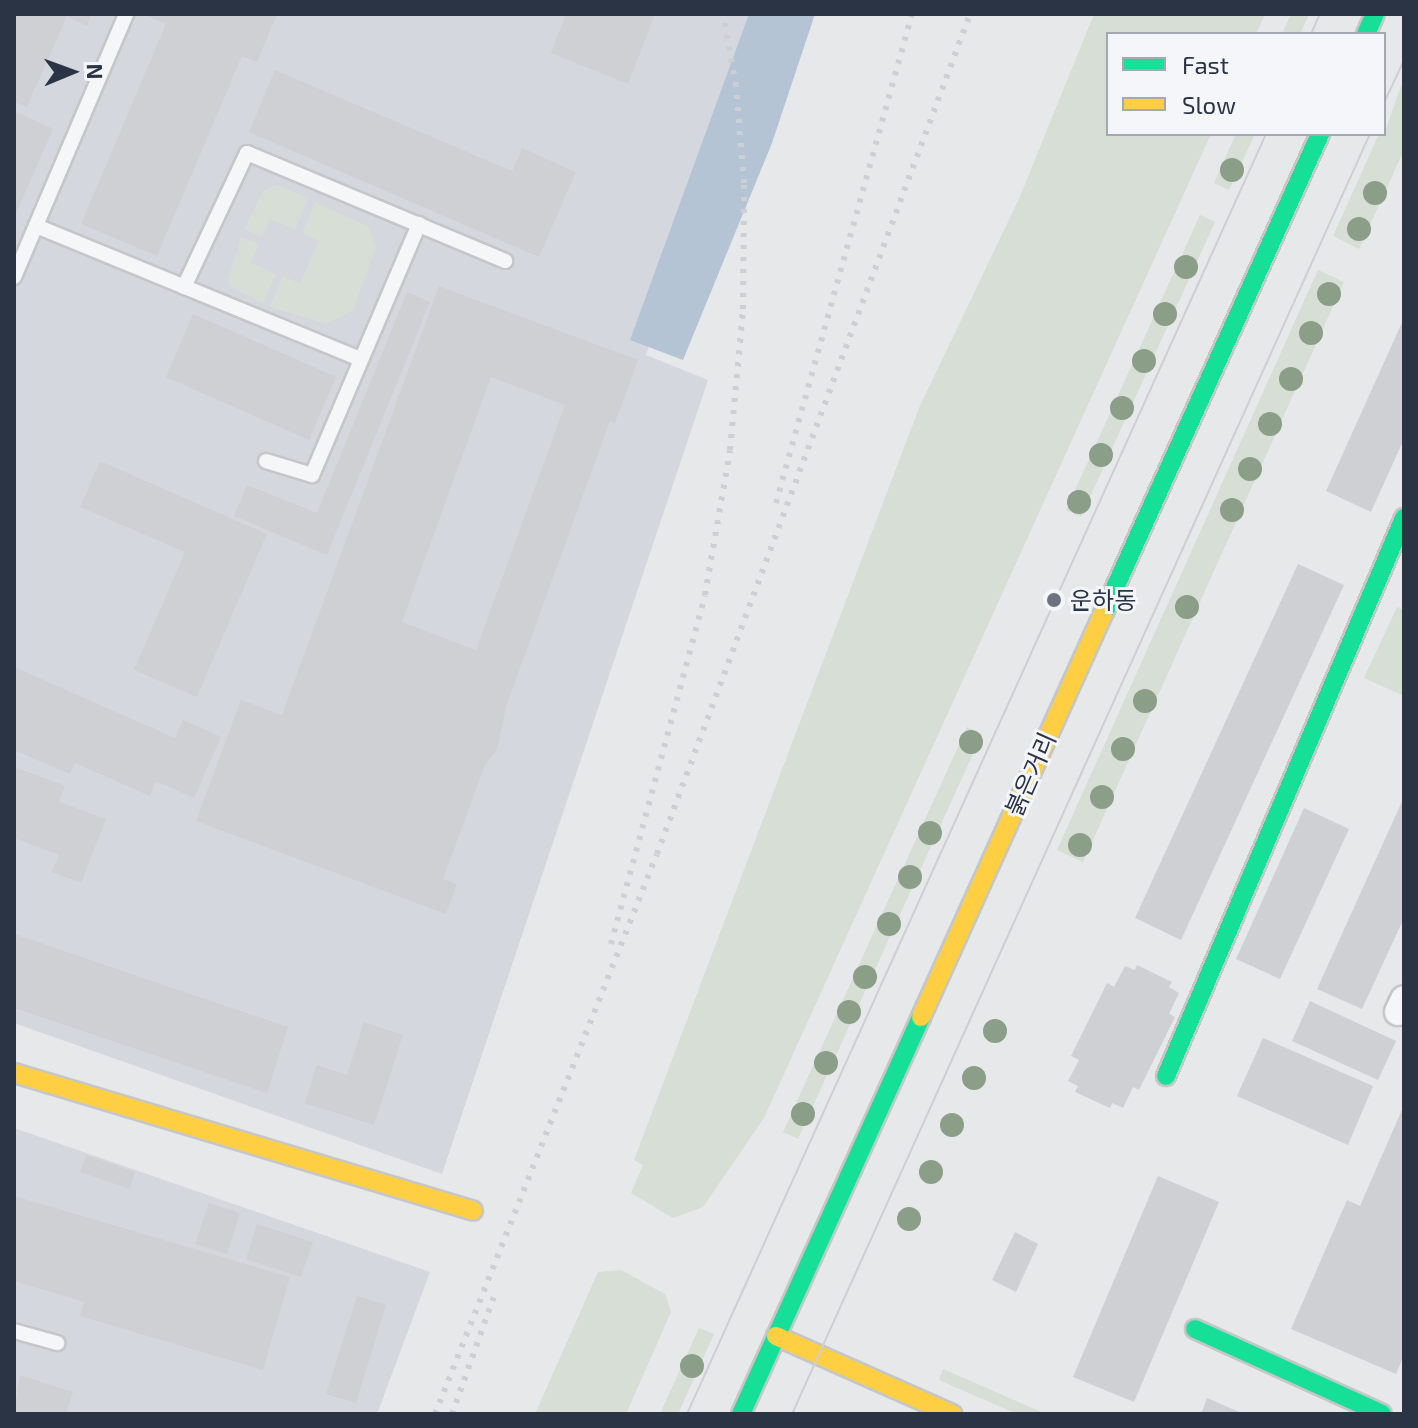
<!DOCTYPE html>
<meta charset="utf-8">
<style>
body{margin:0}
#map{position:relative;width:1418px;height:1428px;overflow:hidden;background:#e6e8ea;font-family:"Exo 2","Noto Sans KR",sans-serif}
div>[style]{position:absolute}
.built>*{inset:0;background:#d4d7dd}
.green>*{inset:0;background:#d6ded6}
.water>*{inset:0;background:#b4c4d5}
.building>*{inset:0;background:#ced0d3}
.roads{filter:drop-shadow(2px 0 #c4c6c8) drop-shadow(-2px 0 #c4c6c8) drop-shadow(0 2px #c4c6c8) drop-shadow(0 -2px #c4c6c8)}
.lane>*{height:14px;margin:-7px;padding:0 7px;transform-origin:7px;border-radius:7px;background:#f5f6f7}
.street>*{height:26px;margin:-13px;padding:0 13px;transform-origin:13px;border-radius:13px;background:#f5f6f7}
.fast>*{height:18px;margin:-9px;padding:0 9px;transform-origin:9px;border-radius:9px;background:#16e098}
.slow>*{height:18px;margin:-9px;padding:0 9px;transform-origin:9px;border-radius:9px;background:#ffcf43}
.tram>*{height:2px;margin:-1px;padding:0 1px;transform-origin:1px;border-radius:1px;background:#cecfd2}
.rail>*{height:6px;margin-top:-3px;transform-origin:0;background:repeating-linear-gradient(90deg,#cecfd2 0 4px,transparent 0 12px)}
.trees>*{width:24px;height:24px;margin:-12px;border-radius:50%;background:#8a9e88}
.dots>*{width:22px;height:22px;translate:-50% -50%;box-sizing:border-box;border:4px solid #f4f6f9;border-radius:50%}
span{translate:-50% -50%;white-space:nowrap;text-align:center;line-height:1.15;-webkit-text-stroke:6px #f4f6f9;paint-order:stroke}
.poi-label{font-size:24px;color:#2b3445}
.left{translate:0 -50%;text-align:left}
.street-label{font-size:24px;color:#2b3445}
.frame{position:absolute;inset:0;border:16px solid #2b3445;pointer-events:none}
.legend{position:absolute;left:1106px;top:32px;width:280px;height:104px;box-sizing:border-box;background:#f4f6f9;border:2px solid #a4a8b1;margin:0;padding:10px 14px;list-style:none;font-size:24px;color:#2b3445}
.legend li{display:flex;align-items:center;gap:16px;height:40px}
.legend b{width:40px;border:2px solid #a4a8b1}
.north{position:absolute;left:32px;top:32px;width:80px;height:80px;-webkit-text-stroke:6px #f4f6f9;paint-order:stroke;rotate:89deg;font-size:22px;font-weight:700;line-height:32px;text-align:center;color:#2b3445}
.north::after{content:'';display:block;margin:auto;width:28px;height:36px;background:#2b3445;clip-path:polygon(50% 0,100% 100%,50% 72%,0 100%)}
</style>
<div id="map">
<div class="built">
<div style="clip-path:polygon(14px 14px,761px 14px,646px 355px,708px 380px,442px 1174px,14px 1023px)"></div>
<div style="clip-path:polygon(14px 1128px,430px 1272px,377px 1414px,14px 1414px)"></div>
</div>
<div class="green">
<div style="clip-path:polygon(1094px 14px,1265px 14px,1256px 34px,1108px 34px,1108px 134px,1211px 134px,764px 1118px,703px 1207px,673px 1218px,631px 1193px,643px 1165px,634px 1160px,919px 408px,1019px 199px)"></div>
<div style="clip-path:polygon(1291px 14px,1309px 14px,1300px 34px,1282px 34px)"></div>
<div style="clip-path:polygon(1404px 78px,1404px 150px,1359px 249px,1333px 236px,1379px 134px,1384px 134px)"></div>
<div style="clip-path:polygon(1236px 134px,1255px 134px,1229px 190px,1214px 183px)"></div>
<div style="clip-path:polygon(277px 185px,308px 198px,295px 230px,270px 219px,262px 237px,244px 229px,263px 191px)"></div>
<div style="clip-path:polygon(315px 202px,369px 227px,376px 247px,353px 310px,327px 324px,270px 307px,282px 276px,300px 283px,319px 241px,302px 233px)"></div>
<div style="clip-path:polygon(1200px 215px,1215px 222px,1081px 517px,1066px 510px)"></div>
<div style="clip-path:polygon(241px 237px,259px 244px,251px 263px,276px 274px,263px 303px,231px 287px,228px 280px)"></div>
<div style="clip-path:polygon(1318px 270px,1344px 282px,1083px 862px,1057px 850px)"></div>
<div style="clip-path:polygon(1397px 607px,1404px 610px,1404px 696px,1364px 678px)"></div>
<div style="clip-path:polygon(967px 727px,982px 734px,798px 1139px,783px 1132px)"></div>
<div style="clip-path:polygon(621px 1270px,665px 1294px,671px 1312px,626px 1414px,535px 1414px,598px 1272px)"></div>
<div style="clip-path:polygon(699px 1328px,714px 1334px,678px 1414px,660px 1414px)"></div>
<div style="clip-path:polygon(943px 1369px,1046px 1414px,1017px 1414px,939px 1380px)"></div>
</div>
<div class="water">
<div style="clip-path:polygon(749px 14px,815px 14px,772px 143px,683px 360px,630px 340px)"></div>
</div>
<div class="building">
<div style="clip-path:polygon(14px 14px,92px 14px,87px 26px,67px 16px,27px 107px,14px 102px)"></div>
<div style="clip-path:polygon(143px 14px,277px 14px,257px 62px,242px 56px,157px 256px,81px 224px,166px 24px)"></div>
<div style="clip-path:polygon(566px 14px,655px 14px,628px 84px,551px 53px)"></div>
<div style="clip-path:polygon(275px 70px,512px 171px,522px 148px,576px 172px,539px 257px,249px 132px)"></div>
<div style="clip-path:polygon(14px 111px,53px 129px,14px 218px)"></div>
<div style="clip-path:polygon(evenodd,439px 286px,638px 360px,615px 423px,610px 421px,506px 707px,497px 750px,485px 765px,443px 879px,457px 884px,446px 914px,196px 821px,241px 700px,282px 715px,439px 286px,491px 377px,565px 405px,476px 650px,402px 622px,491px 377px)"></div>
<div style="clip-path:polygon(407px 292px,430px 302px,327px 555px,234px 516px,247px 485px,317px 513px)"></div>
<div style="clip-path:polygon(193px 314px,336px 377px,309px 440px,166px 377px)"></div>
<div style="clip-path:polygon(1404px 318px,1404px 439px,1371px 512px,1326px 491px)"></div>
<div style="clip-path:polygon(100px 461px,267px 534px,197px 697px,134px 670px,185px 552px,80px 507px)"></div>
<div style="clip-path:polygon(1298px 564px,1344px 585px,1181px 940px,1135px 918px)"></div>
<div style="clip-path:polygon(14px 667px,175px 738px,183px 720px,221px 737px,194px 798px,156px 781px,150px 796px,75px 763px,70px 774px,14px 750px)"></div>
<div style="clip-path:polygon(14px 767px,65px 786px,59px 802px,106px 819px,81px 883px,52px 872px,59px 855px,14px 838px)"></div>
<div style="clip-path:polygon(1404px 797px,1404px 918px,1362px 1009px,1317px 989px)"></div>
<div style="clip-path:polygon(1304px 808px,1349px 829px,1280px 979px,1236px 959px)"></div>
<div style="clip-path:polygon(14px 934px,288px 1027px,267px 1093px,14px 1008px)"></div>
<div style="clip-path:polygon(1137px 965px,1172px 982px,1169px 987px,1179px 993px,1169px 1014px,1175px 1017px,1139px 1090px,1133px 1087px,1123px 1108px,1112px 1103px,1110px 1108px,1075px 1092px,1078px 1086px,1068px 1081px,1079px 1060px,1071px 1056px,1107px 983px,1114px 987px,1125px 966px,1135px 970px)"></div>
<div style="clip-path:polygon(1310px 1001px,1396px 1041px,1378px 1080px,1292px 1041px)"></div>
<div style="clip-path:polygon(364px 1022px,403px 1035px,374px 1125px,305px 1103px,317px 1065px,347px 1075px)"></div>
<div style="clip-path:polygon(1263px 1038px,1373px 1086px,1348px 1145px,1237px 1096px)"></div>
<div style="clip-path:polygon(1404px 1105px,1404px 1355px,1396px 1374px,1291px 1329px,1347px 1200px,1360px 1206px)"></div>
<div style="clip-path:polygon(86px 1155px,135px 1172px,130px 1189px,80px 1172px)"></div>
<div style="clip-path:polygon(1158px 1176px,1219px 1202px,1134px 1402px,1073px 1377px)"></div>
<div style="clip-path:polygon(14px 1196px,290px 1277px,263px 1370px,80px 1316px,84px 1302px,14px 1281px)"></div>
<div style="clip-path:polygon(209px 1203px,240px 1213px,227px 1254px,195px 1244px)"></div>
<div style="clip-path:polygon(257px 1224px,313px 1242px,301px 1277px,246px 1259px)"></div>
<div style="clip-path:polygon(1015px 1232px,1038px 1244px,1016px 1292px,992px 1280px)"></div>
<div style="clip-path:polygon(357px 1296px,386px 1305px,356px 1403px,326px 1394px)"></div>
<div style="clip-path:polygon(20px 1375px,73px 1392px,66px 1414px,14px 1414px)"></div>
<div style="clip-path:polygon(1207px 1398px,1244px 1414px,1201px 1414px)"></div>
</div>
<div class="roads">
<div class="lane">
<div style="left:36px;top:226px;width:350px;rotate:22.3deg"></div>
<div style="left:14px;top:277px;width:286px;rotate:-66.9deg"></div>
<div style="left:184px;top:287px;width:148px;rotate:-64.8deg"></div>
<div style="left:247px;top:153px;width:280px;rotate:22.7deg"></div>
<div style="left:266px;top:461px;width:48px;rotate:16.9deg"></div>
<div style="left:312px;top:475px;width:273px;rotate:-66.9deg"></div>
<div style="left:14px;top:1331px;width:45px;rotate:15.6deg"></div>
</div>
<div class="street">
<div style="left:1398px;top:1012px;width:14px;rotate:-65deg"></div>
</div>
<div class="fast">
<div style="left:1366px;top:34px;width:22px;rotate:-66deg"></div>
<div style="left:1104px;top:612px;width:525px;rotate:-65.68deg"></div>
<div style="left:1166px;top:1076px;width:607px;rotate:-66.9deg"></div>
<div style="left:1195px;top:1329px;width:205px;rotate:24.4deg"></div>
<div style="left:741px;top:1414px;width:436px;rotate:-65.6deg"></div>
</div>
<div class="slow">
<div style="left:921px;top:1017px;width:444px;rotate:-65.7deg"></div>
<div style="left:14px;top:1073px;width:479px;rotate:16.7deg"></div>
<div style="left:776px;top:1336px;width:193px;rotate:23.9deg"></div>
</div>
</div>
<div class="tram">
<div style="left:1311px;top:34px;width:22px;rotate:-66deg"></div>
<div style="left:1384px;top:103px;width:47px;rotate:-65.1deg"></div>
<div style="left:687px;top:1414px;width:1405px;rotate:-65.66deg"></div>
<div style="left:792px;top:1414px;width:1404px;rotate:-65.7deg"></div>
</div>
<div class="rail">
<div style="left:776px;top:503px;width:508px;rotate:-74.46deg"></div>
<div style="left:611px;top:944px;width:361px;rotate:-74.9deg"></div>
<div style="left:705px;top:595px;width:147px;rotate:-80.2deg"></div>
<div style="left:730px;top:450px;width:142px;rotate:-84.7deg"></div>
<div style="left:743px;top:309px;width:126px;rotate:-89.5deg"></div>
<div style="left:744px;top:183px;width:97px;rotate:-94.7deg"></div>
<div style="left:736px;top:86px;width:73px;rotate:-100.2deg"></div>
<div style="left:435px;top:1414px;width:602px;rotate:-68.38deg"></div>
<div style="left:657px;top:854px;width:896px;rotate:-69.56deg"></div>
<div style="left:452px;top:1414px;width:128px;rotate:-70.4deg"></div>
</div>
<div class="trees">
<div style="left:1232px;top:170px"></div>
<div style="left:1375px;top:193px"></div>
<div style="left:1359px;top:229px"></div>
<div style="left:1186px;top:267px"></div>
<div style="left:1329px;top:294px"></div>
<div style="left:1165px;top:314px"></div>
<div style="left:1311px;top:333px"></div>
<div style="left:1144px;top:361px"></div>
<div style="left:1291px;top:379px"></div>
<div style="left:1122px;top:408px"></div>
<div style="left:1270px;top:424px"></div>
<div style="left:1101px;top:455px"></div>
<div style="left:1250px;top:469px"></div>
<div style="left:1079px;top:502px"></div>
<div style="left:1232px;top:510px"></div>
<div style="left:1187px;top:607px"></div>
<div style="left:1145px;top:701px"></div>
<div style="left:971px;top:742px"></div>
<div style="left:1123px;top:749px"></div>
<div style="left:1102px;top:797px"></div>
<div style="left:930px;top:833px"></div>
<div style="left:1080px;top:845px"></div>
<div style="left:910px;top:877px"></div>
<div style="left:889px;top:924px"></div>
<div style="left:865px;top:977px"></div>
<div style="left:849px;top:1012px"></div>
<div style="left:995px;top:1031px"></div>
<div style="left:826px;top:1063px"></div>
<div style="left:974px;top:1078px"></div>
<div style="left:803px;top:1114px"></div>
<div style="left:952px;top:1125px"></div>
<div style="left:931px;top:1172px"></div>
<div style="left:909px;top:1219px"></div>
<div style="left:692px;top:1366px"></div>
</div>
<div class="dots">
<div style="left:1054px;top:600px;background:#6c737f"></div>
</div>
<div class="poi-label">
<span class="left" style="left:1070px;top:600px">운하동</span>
</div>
<div class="street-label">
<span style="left:1030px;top:774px;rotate:-66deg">붉은거리</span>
</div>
<div class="frame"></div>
<ul class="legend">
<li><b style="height:10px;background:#16e098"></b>Fast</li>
<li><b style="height:10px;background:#ffcf43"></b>Slow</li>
</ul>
<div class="north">N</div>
</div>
